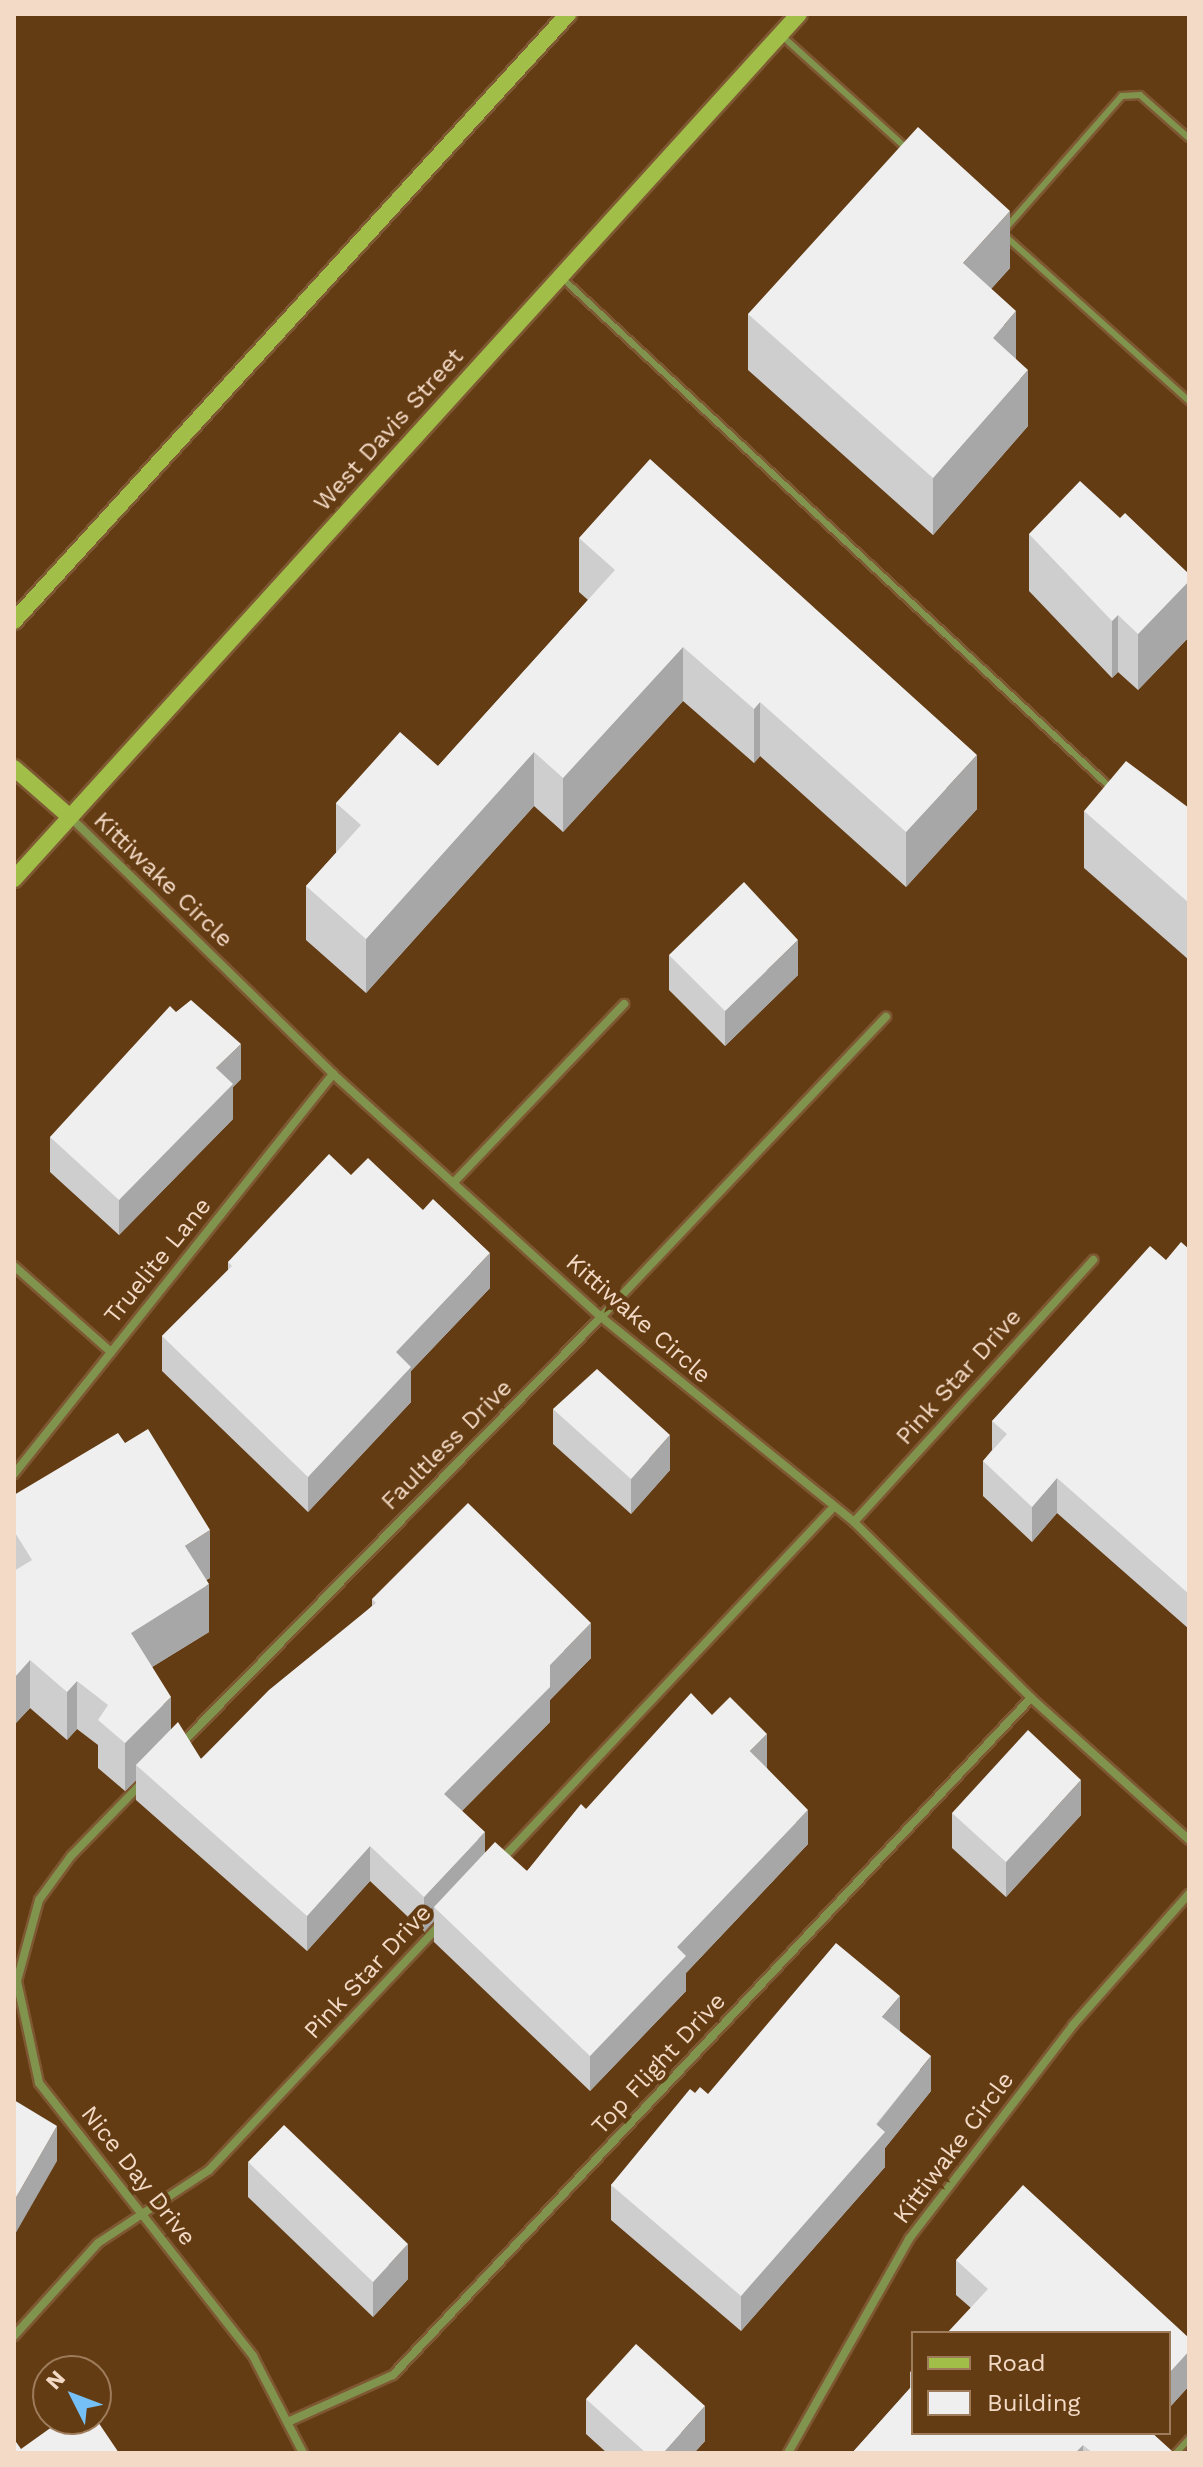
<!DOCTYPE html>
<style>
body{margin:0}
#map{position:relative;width:1203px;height:2467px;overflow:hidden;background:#643c13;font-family:"Work Sans",sans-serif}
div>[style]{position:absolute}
.roads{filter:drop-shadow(2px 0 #7e5833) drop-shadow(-2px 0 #7e5833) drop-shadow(0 2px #7e5833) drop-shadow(0 -2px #7e5833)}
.lane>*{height:6px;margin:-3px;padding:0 3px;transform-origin:3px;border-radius:3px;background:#81944e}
.street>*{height:8px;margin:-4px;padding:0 4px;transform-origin:4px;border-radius:4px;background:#81944e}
.secondary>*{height:16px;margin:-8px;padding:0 8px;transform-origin:8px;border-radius:8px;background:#a1be48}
.wall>*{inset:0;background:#cecece}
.shaded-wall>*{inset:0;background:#a7a7a7}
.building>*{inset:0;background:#efefef}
span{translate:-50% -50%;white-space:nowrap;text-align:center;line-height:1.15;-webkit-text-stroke:8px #643c13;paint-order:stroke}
.street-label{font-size:24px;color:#f3dac6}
.frame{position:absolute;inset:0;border:16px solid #f3dac6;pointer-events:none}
.legend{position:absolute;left:911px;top:2331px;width:260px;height:104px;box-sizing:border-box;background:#643c13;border:2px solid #9d7b5b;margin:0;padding:10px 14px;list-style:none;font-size:24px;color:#f3dac6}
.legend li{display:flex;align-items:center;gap:16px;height:40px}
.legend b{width:40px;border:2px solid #9d7b5b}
.north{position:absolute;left:32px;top:2355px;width:80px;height:80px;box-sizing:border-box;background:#643c13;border:2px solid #9d7b5b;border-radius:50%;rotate:312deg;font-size:22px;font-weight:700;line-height:32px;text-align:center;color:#f3dac6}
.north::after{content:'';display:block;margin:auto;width:28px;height:36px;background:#75c0f6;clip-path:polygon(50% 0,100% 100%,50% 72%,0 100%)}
</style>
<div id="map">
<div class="roads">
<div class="lane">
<div style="left:781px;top:35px;width:169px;rotate:42.1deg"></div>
<div style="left:1005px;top:229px;width:177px;rotate:-48.7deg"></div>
<div style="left:1122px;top:96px;width:18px;rotate:-3deg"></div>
<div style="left:1140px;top:95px;width:65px;rotate:41.3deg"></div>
<div style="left:1004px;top:235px;width:249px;rotate:41.9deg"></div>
<div style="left:561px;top:277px;width:752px;rotate:42.9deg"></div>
<div style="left:1176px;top:2453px;width:19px;rotate:-47deg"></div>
</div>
<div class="street">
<div style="left:70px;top:817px;width:368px;rotate:44.3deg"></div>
<div style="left:333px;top:1074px;width:362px;rotate:42.2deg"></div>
<div style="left:601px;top:1317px;width:326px;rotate:39deg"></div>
<div style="left:854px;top:1522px;width:250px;rotate:44.8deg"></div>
<div style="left:1031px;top:1698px;width:212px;rotate:41.9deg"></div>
<div style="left:455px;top:1181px;width:245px;rotate:-46.3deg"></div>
<div style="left:14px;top:1266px;width:130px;rotate:41.6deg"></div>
<div style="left:14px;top:1474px;width:512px;rotate:-51.43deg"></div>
<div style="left:854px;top:1522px;width:355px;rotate:-47.6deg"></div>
<div style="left:182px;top:1743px;width:598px;rotate:-45.47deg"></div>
<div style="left:601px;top:1317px;width:414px;rotate:-46.5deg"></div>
<div style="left:141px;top:1784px;width:100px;rotate:134.2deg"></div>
<div style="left:71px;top:1856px;width:54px;rotate:126deg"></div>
<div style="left:39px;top:1900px;width:84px;rotate:105.2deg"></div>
<div style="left:17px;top:1981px;width:104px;rotate:77.8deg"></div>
<div style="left:39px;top:2083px;width:347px;rotate:51.9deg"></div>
<div style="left:253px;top:2356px;width:109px;rotate:62.7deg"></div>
<div style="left:501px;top:1860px;width:482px;rotate:-46.7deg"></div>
<div style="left:14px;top:2336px;width:125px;rotate:-47.9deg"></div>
<div style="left:98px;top:2243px;width:133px;rotate:-33.3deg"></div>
<div style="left:209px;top:2170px;width:335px;rotate:-46.7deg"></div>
<div style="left:290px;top:2421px;width:113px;rotate:-24.1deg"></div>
<div style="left:393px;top:2375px;width:930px;rotate:-46.7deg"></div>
<div style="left:788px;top:2453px;width:246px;rotate:-60.5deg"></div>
<div style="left:909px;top:2239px;width:270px;rotate:-52.5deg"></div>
<div style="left:1073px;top:2025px;width:175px;rotate:-48.5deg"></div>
</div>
<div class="secondary">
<div style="left:14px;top:621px;width:822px;rotate:-47.61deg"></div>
<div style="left:14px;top:768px;width:74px;rotate:41.2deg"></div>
<div style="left:14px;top:879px;width:1168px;rotate:-47.78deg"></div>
</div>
</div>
<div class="wall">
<div style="clip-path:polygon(1010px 268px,991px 289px,1016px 359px,1028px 426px,933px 535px,748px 370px,748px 314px)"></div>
<div style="clip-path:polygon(1120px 518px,1189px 574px,1189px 637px,1138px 690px,1118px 672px,1112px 678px,1029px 591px,1029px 534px)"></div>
<div style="clip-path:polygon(579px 538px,977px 809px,906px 887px,760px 756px,754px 763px,683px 701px,563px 832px,534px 806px,366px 993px,306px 940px,306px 886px,336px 853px,336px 803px,438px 766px,588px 600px,579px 592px)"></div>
<div style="clip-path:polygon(1189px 808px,1189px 960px,1084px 868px,1084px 811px)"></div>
<div style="clip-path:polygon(669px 955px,798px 975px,725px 1046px,669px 990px)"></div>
<div style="clip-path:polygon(241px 1079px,233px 1087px,233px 1119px,119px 1235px,50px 1172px,50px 1137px)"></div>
<div style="clip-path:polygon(351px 1175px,490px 1288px,411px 1371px,411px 1402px,308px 1512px,162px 1371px,162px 1336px,228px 1270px,228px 1262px)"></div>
<div style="clip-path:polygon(1189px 1249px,1189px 1629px,1057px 1513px,1032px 1542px,983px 1496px,983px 1461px,992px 1450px,992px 1421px)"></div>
<div style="clip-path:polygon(553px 1409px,670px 1470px,631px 1514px,553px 1444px)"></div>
<div style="clip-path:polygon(14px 1495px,210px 1578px,206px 1580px,209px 1632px,152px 1667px,171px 1730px,201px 1759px,372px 1606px,372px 1599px,591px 1658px,550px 1700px,550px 1722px,462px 1811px,485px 1852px,527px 1871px,586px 1809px,712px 1715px,767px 1768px,808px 1844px,686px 1973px,686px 1991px,590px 2091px,434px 1942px,434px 1921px,424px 1932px,370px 1881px,307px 1951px,136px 1800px,136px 1780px,125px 1791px,98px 1768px,98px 1745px,77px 1729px,67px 1740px,30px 1708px,14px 1725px)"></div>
<div style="clip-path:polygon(952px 1813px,1081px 1815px,1006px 1897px,952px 1848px)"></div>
<div style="clip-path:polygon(900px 2031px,931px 2091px,885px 2148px,885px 2167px,741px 2331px,611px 2220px,611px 2185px,695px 2093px,708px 2094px)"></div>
<div style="clip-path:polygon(248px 2162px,408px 2279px,373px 2317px,248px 2197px)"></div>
<div style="clip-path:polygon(956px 2260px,1189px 2338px,1189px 2386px,1169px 2408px,971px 2308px,956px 2295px)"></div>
<div style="clip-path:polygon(913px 2369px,913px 2433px,1152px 2433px,1174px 2453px,852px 2453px,910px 2388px,910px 2372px)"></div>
<div style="clip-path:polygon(586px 2399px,705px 2441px,694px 2453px,607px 2453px,586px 2434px)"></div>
</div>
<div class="shaded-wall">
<div style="clip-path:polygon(1010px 211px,1010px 268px,963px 320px,963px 263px)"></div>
<div style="clip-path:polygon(1016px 311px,1016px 368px,993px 338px)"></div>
<div style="clip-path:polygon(1028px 370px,1028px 426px,933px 535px,933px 478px)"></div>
<div style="clip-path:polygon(1189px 581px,1189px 637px,1138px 690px,1138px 634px)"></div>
<div style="clip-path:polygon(1118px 615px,1118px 672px,1112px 678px,1112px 621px)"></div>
<div style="clip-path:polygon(683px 647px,683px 701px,563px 832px,563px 778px)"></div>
<div style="clip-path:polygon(760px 702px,760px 756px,754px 763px,754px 709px)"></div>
<div style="clip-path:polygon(534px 752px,534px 806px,366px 993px,366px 939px)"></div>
<div style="clip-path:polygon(977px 755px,977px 809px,906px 887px,906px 832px)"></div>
<div style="clip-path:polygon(798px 940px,798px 975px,725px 1046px,725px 1011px)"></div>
<div style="clip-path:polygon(241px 1044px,241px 1079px,233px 1087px,233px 1119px,119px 1235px,119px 1200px,216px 1068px)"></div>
<div style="clip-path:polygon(490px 1253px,490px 1288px,411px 1371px,411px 1402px,308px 1512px,308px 1477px,396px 1352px)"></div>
<div style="clip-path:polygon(670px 1435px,670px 1470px,631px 1514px,631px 1479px)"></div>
<div style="clip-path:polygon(1057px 1478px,1057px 1513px,1032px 1542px,1032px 1507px)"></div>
<div style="clip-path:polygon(210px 1530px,210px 1578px,185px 1593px,185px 1546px)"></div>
<div style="clip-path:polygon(209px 1584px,209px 1632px,131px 1680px,131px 1633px)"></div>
<div style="clip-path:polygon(591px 1623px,591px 1658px,550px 1700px,550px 1722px,444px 1829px,444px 1794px,550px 1665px)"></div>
<div style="clip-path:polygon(30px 1660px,30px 1708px,14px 1725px,14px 1678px)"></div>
<div style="clip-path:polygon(77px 1681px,77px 1729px,67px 1740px,67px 1692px)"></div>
<div style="clip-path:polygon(171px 1697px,171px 1745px,136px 1765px,136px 1780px,125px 1791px,125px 1743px)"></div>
<div style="clip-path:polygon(767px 1734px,767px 1769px,750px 1751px)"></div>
<div style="clip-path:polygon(1081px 1780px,1081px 1815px,1006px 1897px,1006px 1862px)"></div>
<div style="clip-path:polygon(808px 1810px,808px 1844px,686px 1973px,686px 1991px,590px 2091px,590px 2056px,677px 1947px)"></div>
<div style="clip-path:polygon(485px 1832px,485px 1867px,434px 1907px,434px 1921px,424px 1932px,424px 1897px)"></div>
<div style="clip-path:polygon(370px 1846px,370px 1881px,307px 1951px,307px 1916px)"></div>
<div style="clip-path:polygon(900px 1996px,900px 2031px,882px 2052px,882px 2017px)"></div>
<div style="clip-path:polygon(931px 2056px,931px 2091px,885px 2148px,885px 2167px,741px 2331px,741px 2296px)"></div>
<div style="clip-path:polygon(57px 2126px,57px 2161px,14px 2236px,14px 2201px)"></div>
<div style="clip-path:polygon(408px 2244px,408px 2279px,373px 2317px,373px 2282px)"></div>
<div style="clip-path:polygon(1189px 2351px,1189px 2386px,1169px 2408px,1169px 2373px)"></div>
<div style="clip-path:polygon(705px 2406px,705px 2441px,694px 2453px,663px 2453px)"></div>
<div style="clip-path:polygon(1083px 2445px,1083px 2453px,1075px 2453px)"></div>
</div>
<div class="building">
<div style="clip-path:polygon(918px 127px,1010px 211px,963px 263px,1016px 311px,993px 338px,1028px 370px,933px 478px,748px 314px)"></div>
<div style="clip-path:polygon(650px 459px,977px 755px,906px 832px,760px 702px,754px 709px,683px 647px,563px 778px,534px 752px,366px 939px,306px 886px,361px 825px,336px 803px,400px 732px,438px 766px,615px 570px,579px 538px)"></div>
<div style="clip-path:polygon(1080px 481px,1120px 518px,1125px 513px,1189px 574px,1189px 581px,1138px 634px,1118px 615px,1112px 621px,1029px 534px)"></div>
<div style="clip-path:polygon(1126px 761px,1189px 808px,1189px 903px,1084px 811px)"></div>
<div style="clip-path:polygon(744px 882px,798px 940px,725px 1011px,669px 955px)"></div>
<div style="clip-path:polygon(191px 1000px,241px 1044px,216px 1068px,233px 1084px,119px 1200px,50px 1137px,170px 1006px,176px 1012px)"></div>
<div style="clip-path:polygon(329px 1154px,351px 1175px,368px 1158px,423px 1210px,433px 1199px,490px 1253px,396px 1352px,411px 1367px,308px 1477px,162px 1336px,232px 1266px,228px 1262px)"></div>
<div style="clip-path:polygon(1181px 1242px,1189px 1249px,1189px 1594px,1057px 1478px,1032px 1507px,983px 1461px,1007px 1434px,992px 1421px,1150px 1246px,1166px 1260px)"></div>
<div style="clip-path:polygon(597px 1369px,670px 1435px,631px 1479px,553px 1409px)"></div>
<div style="clip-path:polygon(148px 1429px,210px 1530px,185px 1546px,209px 1584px,131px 1633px,171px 1697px,125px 1743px,98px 1720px,108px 1705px,77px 1681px,67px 1692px,30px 1660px,14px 1678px,14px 1571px,32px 1560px,14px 1531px,14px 1495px,118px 1433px,125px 1443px)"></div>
<div style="clip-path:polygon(468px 1503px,591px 1623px,550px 1665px,550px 1687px,444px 1794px,485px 1832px,424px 1897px,370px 1846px,307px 1916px,136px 1765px,178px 1722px,201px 1759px,269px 1690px,376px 1603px,372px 1599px)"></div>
<div style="clip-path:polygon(691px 1693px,712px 1715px,730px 1697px,767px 1734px,750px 1751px,808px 1810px,677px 1947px,686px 1956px,590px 2056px,434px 1907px,495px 1842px,527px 1871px,581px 1804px,586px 1809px)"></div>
<div style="clip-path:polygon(1028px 1730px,1081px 1780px,1006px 1862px,952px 1813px)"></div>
<div style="clip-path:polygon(836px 1943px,900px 1996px,882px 2017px,931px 2056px,876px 2124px,885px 2132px,741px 2296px,611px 2185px,690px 2089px,695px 2093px,700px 2087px,708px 2094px)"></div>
<div style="clip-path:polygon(14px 2100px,57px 2126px,14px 2201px)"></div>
<div style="clip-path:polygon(284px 2125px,408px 2244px,373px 2282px,248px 2162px)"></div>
<div style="clip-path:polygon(1023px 2185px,1189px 2338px,1189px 2351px,1169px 2373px,1169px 2333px,947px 2333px,988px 2289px,956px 2260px)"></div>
<div style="clip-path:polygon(636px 2344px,705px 2406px,663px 2453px,646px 2453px,586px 2399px)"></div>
<div style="clip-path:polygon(913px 2385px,913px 2433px,1152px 2433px,1174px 2453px,1093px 2453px,1083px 2445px,1075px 2453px,852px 2453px)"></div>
<div style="clip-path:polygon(63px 2419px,96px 2419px,119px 2453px,14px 2453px,14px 2439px,21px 2449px)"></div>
</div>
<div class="street-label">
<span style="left:389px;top:430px;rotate:-48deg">West Davis Street</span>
<span style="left:163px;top:880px;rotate:44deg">Kittiwake Circle</span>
<span style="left:158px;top:1261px;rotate:-51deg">Truelite Lane</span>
<span style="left:638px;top:1319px;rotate:41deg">Kittiwake Circle</span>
<span style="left:959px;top:1377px;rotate:-48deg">Pink Star Drive</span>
<span style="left:447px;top:1445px;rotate:-45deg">Faultless Drive</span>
<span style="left:368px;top:1972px;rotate:-47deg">Pink Star Drive</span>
<span style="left:659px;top:2064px;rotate:-47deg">Top Flight Drive</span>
<span style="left:954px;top:2148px;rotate:-53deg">Kittiwake Circle</span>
<span style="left:138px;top:2176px;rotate:52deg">Nice Day Drive</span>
</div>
<div class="frame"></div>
<ul class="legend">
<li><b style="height:10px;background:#a1be48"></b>Road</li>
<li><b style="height:22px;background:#efefef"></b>Building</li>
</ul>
<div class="north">N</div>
</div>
